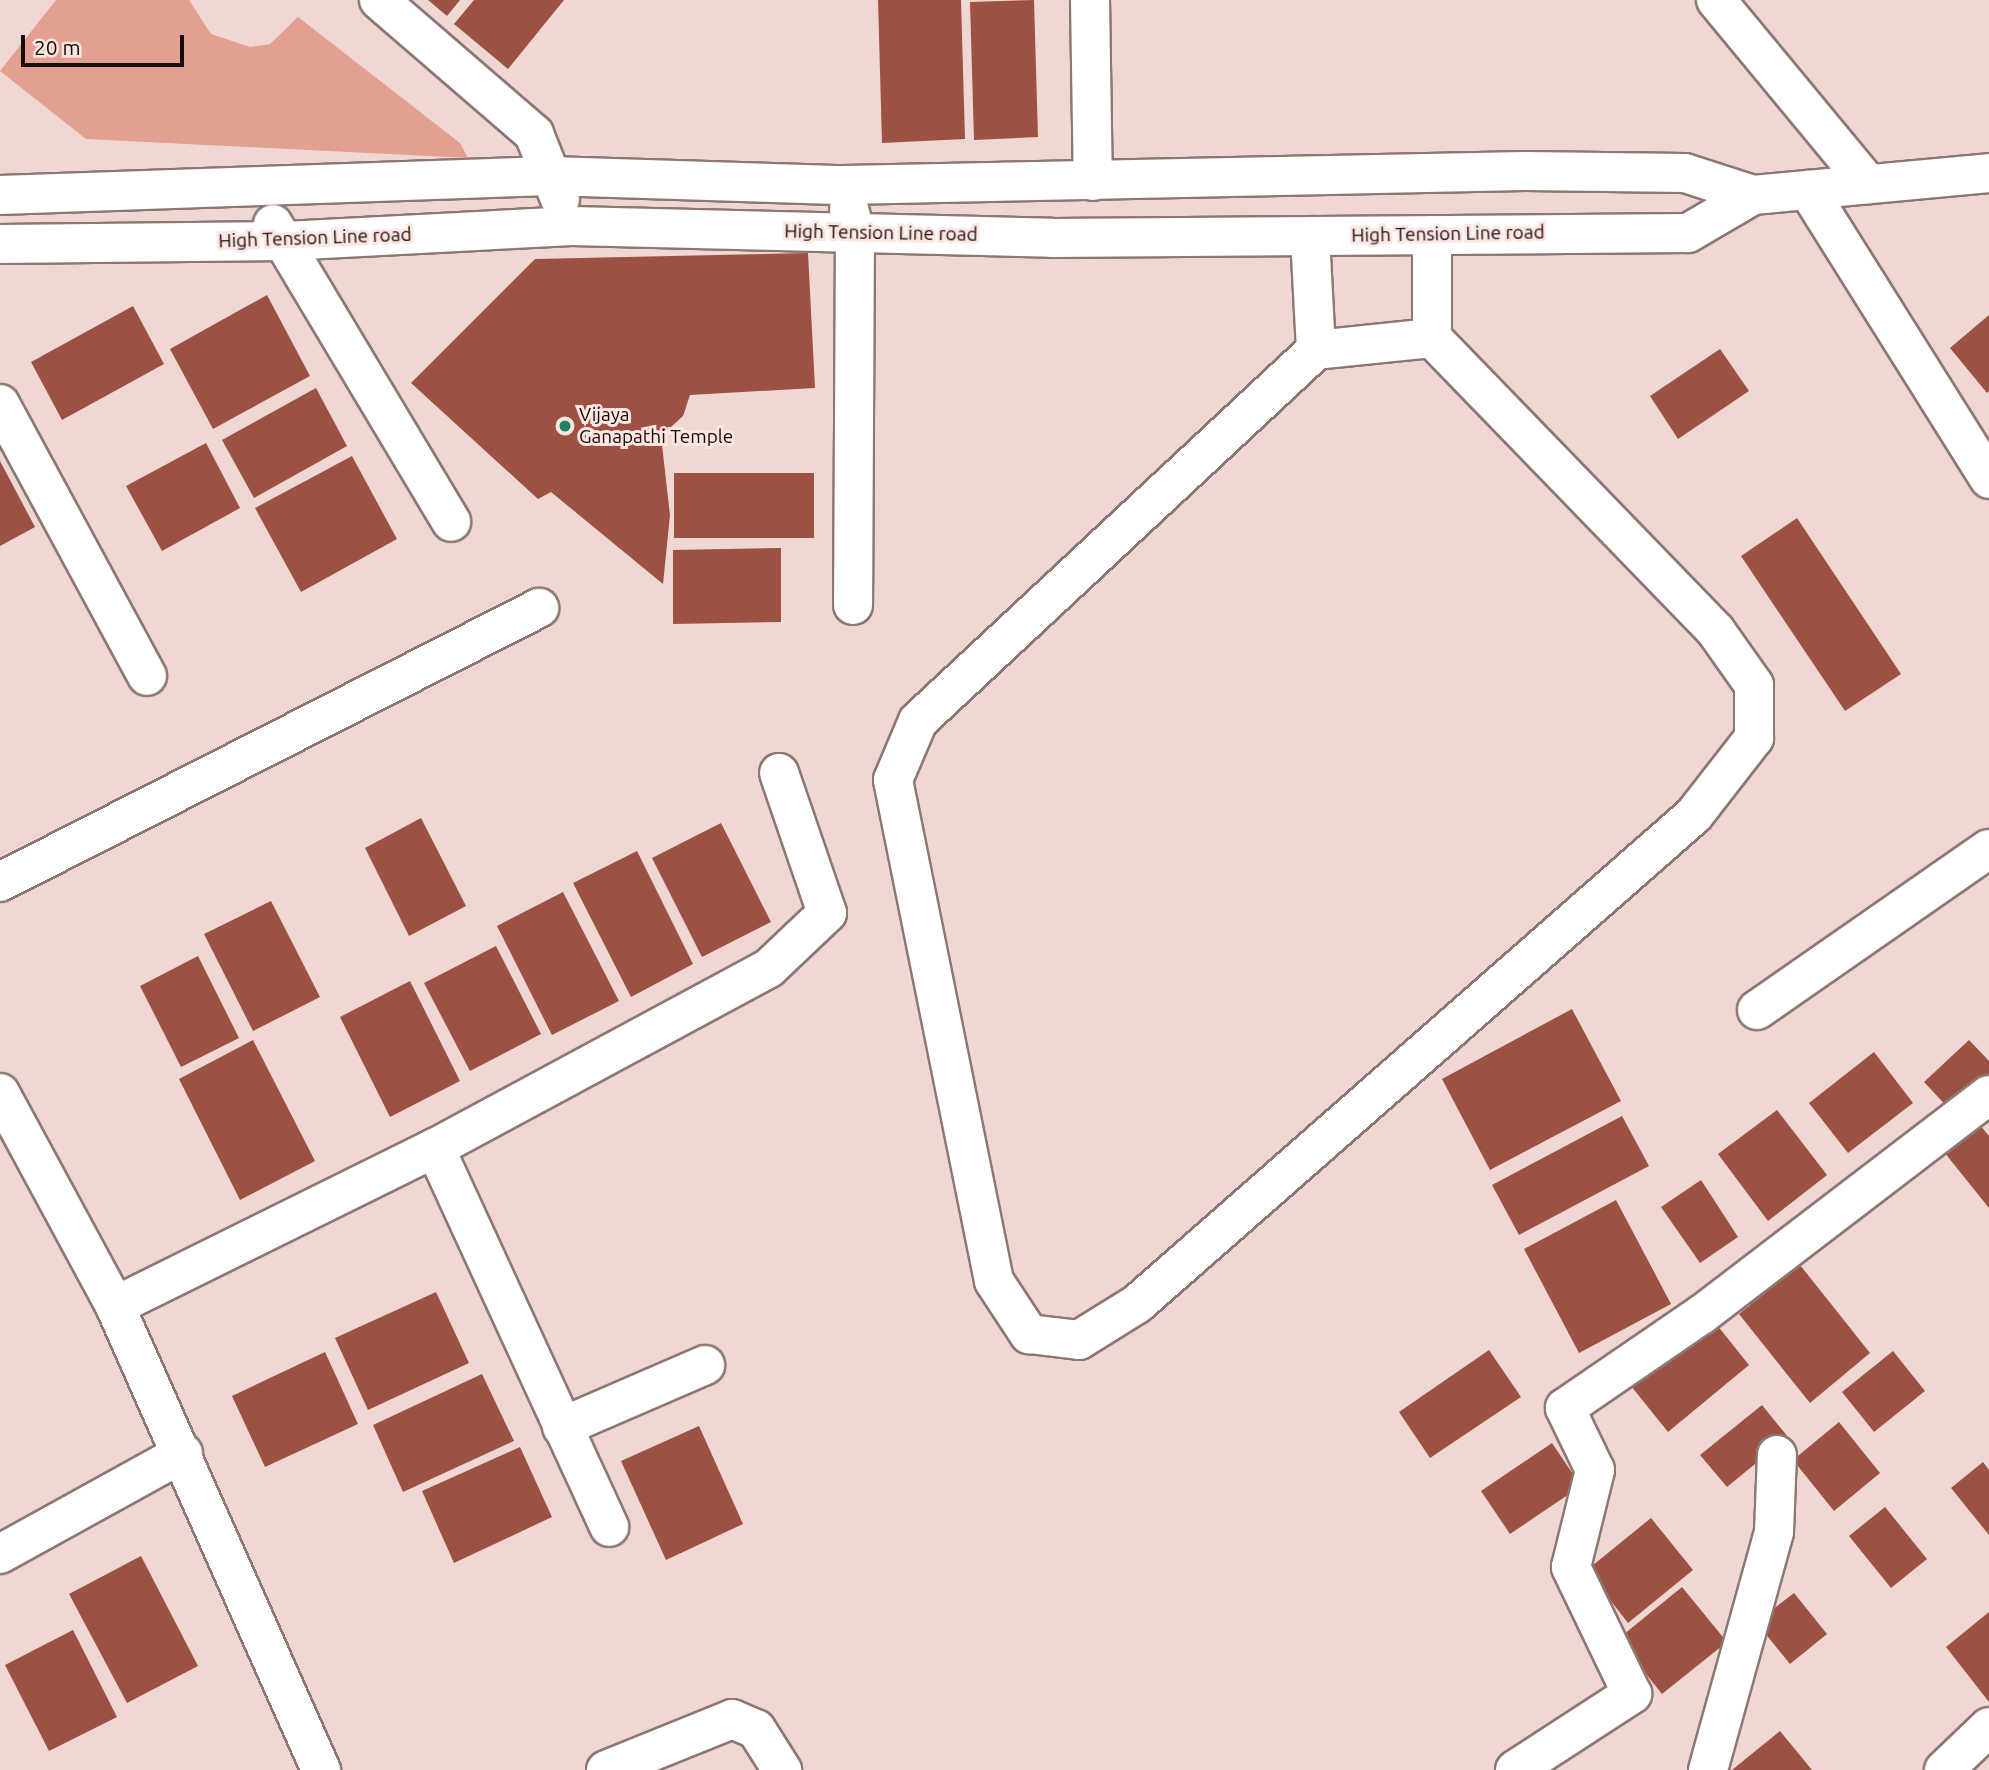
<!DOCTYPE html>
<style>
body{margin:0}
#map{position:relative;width:1989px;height:1770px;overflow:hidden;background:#efd8d3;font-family:Ubuntu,sans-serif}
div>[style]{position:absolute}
.green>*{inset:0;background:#e39f90}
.building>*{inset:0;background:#9d5142}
.roads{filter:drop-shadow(2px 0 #8c7773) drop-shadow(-2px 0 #8c7773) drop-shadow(0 2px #8c7773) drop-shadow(0 -2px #8c7773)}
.minor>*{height:38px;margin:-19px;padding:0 19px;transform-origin:19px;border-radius:19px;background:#fff}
.dots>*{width:19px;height:19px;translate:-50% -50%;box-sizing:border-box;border:4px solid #fde6e1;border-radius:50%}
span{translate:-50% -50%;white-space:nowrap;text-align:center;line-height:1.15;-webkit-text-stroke:6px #fde6e1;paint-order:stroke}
.street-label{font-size:19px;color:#140d0b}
.poi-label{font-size:19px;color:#140d0b}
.left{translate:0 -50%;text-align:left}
.scale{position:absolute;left:21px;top:35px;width:163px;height:32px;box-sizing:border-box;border:4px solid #140d0b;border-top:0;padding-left:9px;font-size:21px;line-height:24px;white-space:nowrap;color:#140d0b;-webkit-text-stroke:5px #fde6e1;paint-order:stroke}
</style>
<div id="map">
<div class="green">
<div style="clip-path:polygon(56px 0,189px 0,211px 34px,250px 47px,270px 44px,298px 17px,460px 143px,468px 158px,86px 139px,0 71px)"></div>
</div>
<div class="building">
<div style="clip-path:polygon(428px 0,460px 0,447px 16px)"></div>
<div style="clip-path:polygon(474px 0,564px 0,508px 69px,454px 24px)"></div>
<div style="clip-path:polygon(878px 0,961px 0,965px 139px,882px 143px)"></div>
<div style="clip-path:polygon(1034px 0,1038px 137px,974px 140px,970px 2px)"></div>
<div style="clip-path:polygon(808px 253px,815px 388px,690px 395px,683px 416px,661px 436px,670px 515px,663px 584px,551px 492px,538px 499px,411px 383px,535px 259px)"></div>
<div style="clip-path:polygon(267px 295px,310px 376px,213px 429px,170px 349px)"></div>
<div style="clip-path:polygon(133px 306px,164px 364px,62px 420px,31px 362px)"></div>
<div style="clip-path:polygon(1989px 315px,1989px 391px,1987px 393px,1950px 348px)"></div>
<div style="clip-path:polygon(1720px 349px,1749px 391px,1678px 439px,1650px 396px)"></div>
<div style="clip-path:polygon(316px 388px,347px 446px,254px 498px,222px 440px)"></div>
<div style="clip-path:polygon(206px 443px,240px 508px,162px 551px,126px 486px)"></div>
<div style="clip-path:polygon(352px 456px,397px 539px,301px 592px,255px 508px)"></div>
<div style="clip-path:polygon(0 461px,35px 527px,0 546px)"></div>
<div style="clip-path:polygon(674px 473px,814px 473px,814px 538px,674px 538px)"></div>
<div style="clip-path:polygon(1797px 518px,1901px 674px,1845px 711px,1741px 556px)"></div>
<div style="clip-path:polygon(781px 548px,781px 622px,673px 624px,673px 550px)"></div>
<div style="clip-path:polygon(421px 818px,466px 906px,409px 936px,365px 848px)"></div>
<div style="clip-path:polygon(721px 823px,771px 922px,702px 957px,652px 858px)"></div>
<div style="clip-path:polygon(637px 851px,693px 964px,631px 997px,573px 883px)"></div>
<div style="clip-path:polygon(563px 892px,619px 1001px,552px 1035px,497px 926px)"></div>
<div style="clip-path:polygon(271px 901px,320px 997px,253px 1031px,204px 934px)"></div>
<div style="clip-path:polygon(496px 946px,541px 1034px,470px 1071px,424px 983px)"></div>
<div style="clip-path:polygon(198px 956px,239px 1038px,181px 1067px,140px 986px)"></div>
<div style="clip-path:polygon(410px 981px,460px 1081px,390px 1117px,340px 1017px)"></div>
<div style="clip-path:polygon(1572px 1009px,1621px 1101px,1490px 1170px,1442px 1079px)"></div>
<div style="clip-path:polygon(253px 1040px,315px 1161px,240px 1200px,179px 1079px)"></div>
<div style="clip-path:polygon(1969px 1040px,1989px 1061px,1989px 1078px,1953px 1113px,1924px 1082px)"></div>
<div style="clip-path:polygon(1874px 1052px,1913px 1103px,1848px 1153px,1809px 1103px)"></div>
<div style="clip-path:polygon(1777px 1110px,1827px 1175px,1768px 1221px,1718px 1154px)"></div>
<div style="clip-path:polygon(1622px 1116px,1649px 1166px,1519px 1235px,1492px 1185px)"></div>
<div style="clip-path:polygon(1975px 1119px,1989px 1136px,1989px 1208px,1940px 1147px)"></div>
<div style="clip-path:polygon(1701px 1180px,1738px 1237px,1700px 1263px,1661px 1207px)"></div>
<div style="clip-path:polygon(1616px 1200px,1671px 1304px,1579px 1353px,1524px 1249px)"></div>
<div style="clip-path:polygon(1800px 1265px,1870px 1353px,1810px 1403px,1739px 1314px)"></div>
<div style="clip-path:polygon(436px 1292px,469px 1363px,368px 1410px,335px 1338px)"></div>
<div style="clip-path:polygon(1713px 1320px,1749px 1365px,1668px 1432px,1631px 1386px)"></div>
<div style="clip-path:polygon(1489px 1350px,1521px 1397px,1430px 1458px,1399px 1412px)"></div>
<div style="clip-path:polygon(1893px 1351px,1925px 1391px,1874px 1432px,1842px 1392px)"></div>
<div style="clip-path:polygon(325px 1352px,358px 1424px,265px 1467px,232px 1396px)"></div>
<div style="clip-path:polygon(482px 1374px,514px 1441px,403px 1492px,373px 1425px)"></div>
<div style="clip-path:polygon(1762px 1405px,1788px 1437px,1727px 1487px,1700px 1455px)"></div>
<div style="clip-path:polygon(1839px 1422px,1880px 1473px,1834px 1511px,1793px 1460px)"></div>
<div style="clip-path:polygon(699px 1426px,743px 1524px,666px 1560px,621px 1461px)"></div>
<div style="clip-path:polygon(1552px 1443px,1581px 1486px,1510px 1534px,1481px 1491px)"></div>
<div style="clip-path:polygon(520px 1447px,552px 1517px,454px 1563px,422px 1491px)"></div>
<div style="clip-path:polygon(1983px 1462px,1989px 1470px,1989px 1535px,1951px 1488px)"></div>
<div style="clip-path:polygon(1885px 1507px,1927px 1559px,1891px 1588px,1849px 1536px)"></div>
<div style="clip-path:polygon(1651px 1518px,1693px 1570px,1628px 1623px,1587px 1570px)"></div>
<div style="clip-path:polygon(141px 1556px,198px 1666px,127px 1703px,69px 1594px)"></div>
<div style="clip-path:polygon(1682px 1587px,1727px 1642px,1662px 1694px,1618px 1639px)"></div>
<div style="clip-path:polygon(1794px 1593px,1827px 1634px,1790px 1664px,1756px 1622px)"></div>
<div style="clip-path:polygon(1989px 1612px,1989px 1702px,1946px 1647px)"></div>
<div style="clip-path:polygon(73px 1630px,117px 1717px,49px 1751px,5px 1665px)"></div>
<div style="clip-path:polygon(1780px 1731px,1812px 1770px,1732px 1770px)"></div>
</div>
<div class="roads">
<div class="minor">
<div style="left:379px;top:0;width:205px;rotate:40.8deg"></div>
<div style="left:534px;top:134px;width:70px;rotate:68.2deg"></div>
<div style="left:1090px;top:0;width:181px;rotate:89.1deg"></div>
<div style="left:1716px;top:0;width:239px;rotate:50.4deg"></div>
<div style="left:1808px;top:190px;width:341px;rotate:57.9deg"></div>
<div style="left:0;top:195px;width:550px;rotate:-1.98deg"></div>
<div style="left:550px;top:176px;width:294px;rotate:1.8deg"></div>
<div style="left:844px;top:185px;width:682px;rotate:-1.18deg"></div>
<div style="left:1526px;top:171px;width:159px;rotate:0.7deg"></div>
<div style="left:1685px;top:173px;width:71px;rotate:17.9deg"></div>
<div style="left:1753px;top:195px;width:237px;rotate:-5.3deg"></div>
<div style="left:849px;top:209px;width:24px;rotate:75deg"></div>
<div style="left:855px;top:232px;width:373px;rotate:90.3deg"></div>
<div style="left:273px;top:224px;width:347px;rotate:59.1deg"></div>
<div style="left:1310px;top:236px;width:114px;rotate:87deg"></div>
<div style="left:1316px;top:350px;width:544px;rotate:137.01deg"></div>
<div style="left:918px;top:721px;width:64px;rotate:113deg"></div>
<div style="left:893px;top:780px;width:511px;rotate:78.6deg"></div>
<div style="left:994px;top:1281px;width:64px;rotate:56.6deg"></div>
<div style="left:1029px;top:1334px;width:50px;rotate:6.8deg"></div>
<div style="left:1079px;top:1340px;width:68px;rotate:-31.8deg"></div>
<div style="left:1137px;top:1304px;width:741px;rotate:-41.28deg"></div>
<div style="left:1694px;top:815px;width:98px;rotate:-52.1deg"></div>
<div style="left:1754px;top:738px;width:53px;rotate:-90deg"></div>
<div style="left:1754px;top:685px;width:67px;rotate:-125.3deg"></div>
<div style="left:1715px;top:630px;width:407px;rotate:-134.1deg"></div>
<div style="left:1432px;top:338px;width:103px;rotate:-90deg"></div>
<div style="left:0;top:244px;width:285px;rotate:-0.6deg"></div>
<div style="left:285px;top:241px;width:287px;rotate:-3deg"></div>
<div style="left:572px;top:226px;width:480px;rotate:1.4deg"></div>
<div style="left:1052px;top:238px;width:636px;rotate:-0.45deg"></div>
<div style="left:1688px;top:233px;width:75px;rotate:-30.3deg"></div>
<div style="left:1316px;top:350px;width:117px;rotate:-5.9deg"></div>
<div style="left:0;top:404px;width:309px;rotate:61.6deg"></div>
<div style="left:0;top:882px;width:605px;rotate:-26.95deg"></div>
<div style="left:1757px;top:1010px;width:282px;rotate:-34.8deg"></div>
<div style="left:0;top:1093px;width:242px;rotate:61.6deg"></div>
<div style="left:115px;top:1306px;width:508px;rotate:66.06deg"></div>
<div style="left:435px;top:1148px;width:417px;rotate:65.3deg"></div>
<div style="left:115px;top:1306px;width:357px;rotate:-26.3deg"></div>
<div style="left:435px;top:1148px;width:379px;rotate:-28.3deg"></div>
<div style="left:769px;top:968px;width:80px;rotate:-43.5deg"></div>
<div style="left:827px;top:913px;width:148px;rotate:-108.9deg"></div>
<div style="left:562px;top:1427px;width:156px;rotate:-23.4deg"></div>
<div style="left:0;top:1554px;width:209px;rotate:-28.9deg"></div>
<div style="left:606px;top:1770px;width:136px;rotate:-22deg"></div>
<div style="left:732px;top:1719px;width:26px;rotate:23deg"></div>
<div style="left:756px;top:1729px;width:49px;rotate:57.6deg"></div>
<div style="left:1515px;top:1770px;width:140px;rotate:-33deg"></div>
<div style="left:1632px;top:1694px;width:141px;rotate:-115.7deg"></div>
<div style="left:1571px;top:1567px;width:100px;rotate:-76.1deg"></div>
<div style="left:1595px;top:1470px;width:69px;rotate:-115.8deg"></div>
<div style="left:1565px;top:1408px;width:165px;rotate:-34.4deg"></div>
<div style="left:1701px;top:1315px;width:362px;rotate:-37.4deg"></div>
<div style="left:1708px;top:1770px;width:247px;rotate:-74.5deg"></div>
<div style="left:1774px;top:1532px;width:77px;rotate:-87.8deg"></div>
<div style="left:1944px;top:1770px;width:62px;rotate:-43.7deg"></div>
</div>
</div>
<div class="dots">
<div style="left:565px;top:426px;background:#1a835f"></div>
</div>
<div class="street-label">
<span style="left:881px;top:233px;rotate:1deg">High Tension Line road</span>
<span style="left:1448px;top:234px;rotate:-1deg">High Tension Line road</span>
<span style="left:315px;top:238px;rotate:-2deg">High Tension Line road</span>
</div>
<div class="poi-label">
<span class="left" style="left:579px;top:426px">Vijaya<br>Ganapathi Temple</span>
</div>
<div class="scale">20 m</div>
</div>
